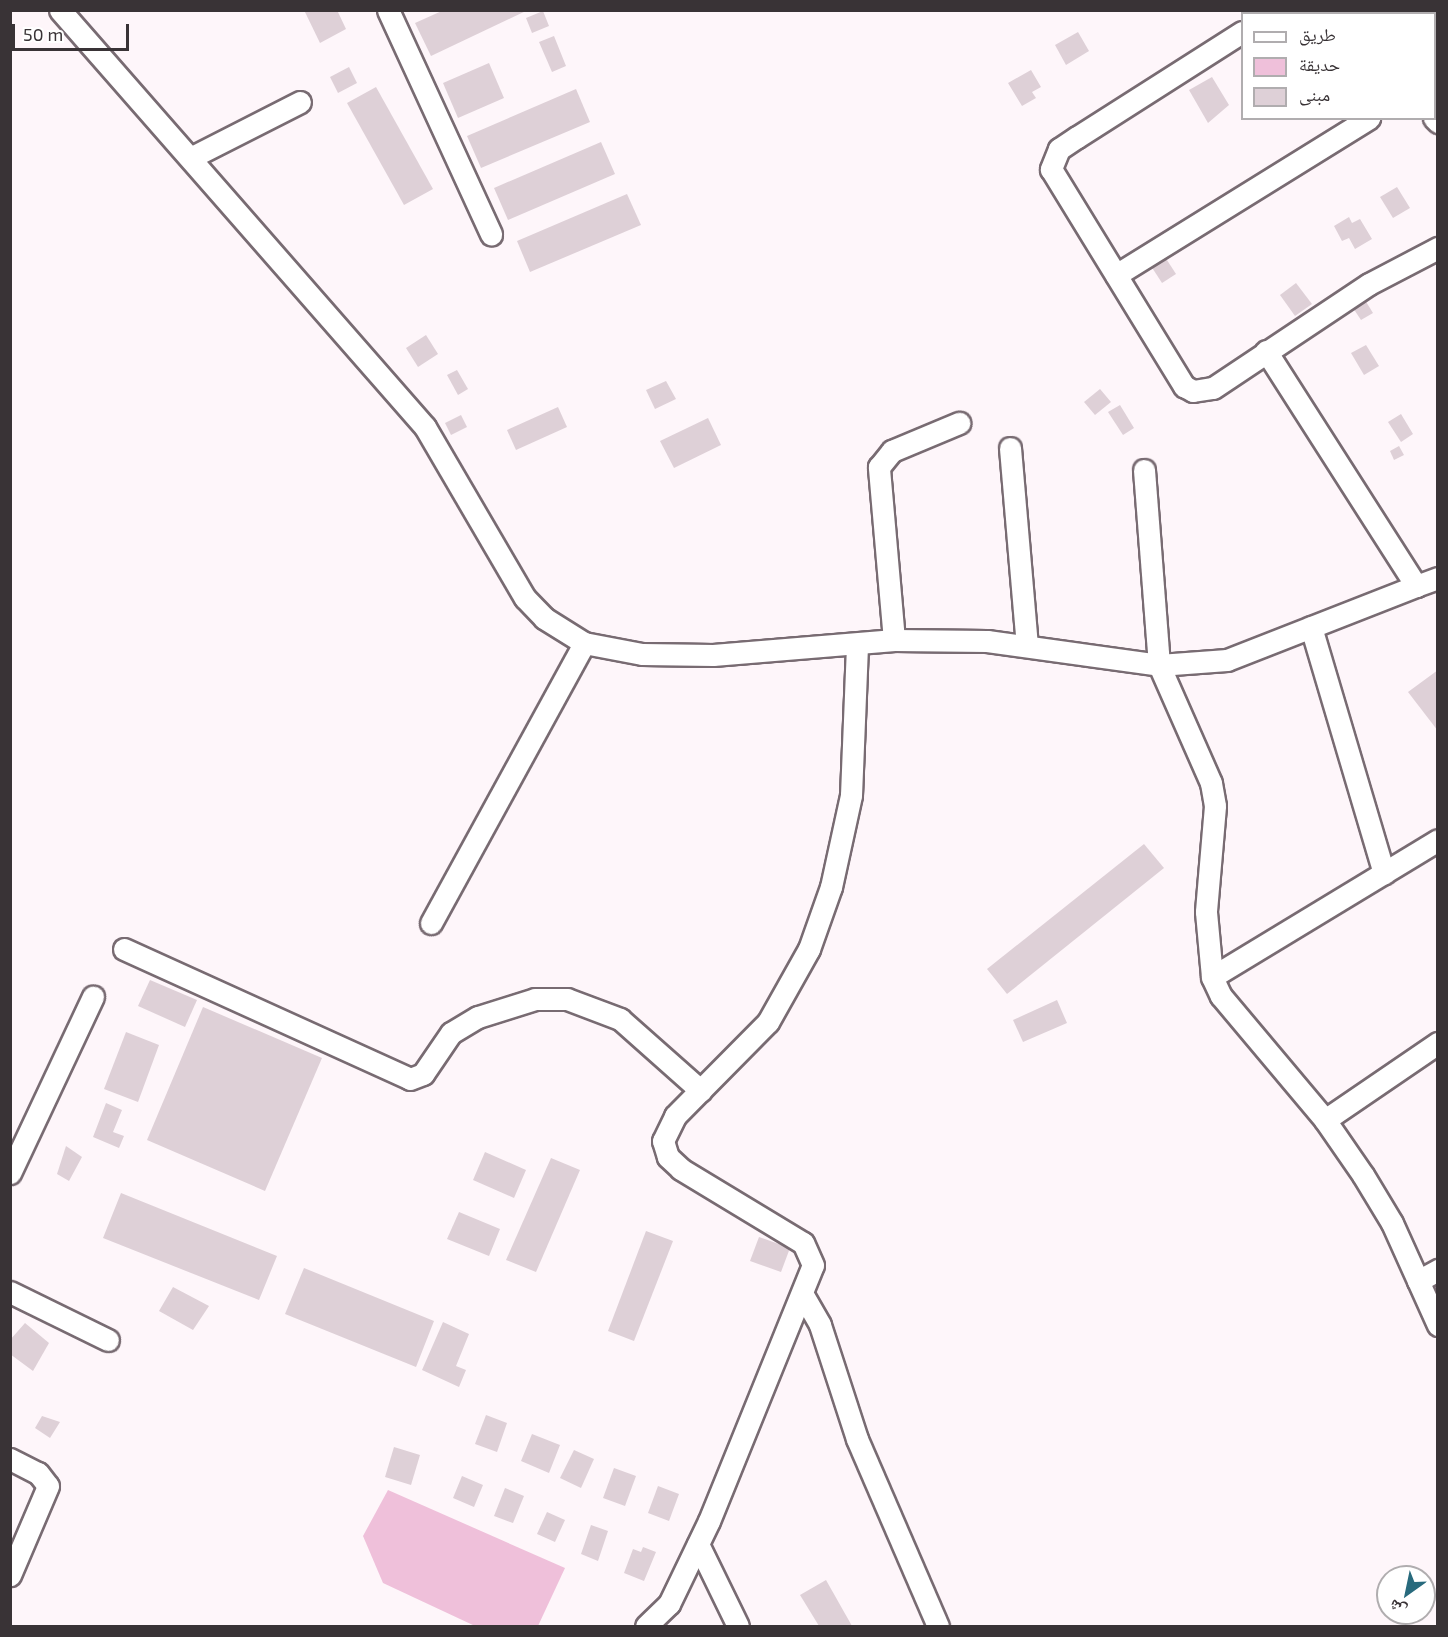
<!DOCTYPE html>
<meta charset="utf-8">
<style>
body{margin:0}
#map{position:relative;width:1448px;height:1637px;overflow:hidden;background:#fef6fa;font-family:"Exo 2","Noto Naskh Arabic",sans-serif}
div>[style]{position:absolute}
.green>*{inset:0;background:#efc0da}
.building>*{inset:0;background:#ded0d7}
.roads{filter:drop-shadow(2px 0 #786b72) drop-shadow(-2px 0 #786b72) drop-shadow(0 2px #786b72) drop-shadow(0 -2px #786b72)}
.minor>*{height:21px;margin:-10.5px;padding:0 10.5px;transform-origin:10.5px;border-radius:10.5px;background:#fff}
span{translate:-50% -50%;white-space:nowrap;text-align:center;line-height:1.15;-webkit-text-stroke:4.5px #fff;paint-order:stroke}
.frame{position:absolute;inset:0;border:12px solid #393336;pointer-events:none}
.legend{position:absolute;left:1241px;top:12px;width:195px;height:108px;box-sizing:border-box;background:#fff;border:2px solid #b0adaf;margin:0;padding:8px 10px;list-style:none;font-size:18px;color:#393336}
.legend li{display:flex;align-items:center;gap:12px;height:30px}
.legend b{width:30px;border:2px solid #b0adaf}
.north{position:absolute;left:1376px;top:1565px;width:60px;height:60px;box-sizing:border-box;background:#fff;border:2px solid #b0adaf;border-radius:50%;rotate:213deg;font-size:16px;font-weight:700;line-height:24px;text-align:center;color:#393336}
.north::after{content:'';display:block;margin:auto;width:21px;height:27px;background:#286a7d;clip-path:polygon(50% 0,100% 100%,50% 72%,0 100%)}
.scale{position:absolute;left:12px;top:24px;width:117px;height:27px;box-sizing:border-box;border:3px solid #393336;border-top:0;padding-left:8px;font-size:18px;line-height:21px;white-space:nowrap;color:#393336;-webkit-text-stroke:4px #fff;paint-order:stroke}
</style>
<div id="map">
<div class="green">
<div style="clip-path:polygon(388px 1490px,565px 1568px,538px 1626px,475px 1626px,383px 1583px,363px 1536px)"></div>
</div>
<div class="building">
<div style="clip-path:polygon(304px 10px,337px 10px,346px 29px,320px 43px)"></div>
<div style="clip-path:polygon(444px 10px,528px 10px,431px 56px,415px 23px)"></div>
<div style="clip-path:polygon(543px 11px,549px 26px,532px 33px,526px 18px)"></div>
<div style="clip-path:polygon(1078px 32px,1089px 51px,1066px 65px,1055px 45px)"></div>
<div style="clip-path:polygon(554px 36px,566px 66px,552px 72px,539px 42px)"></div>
<div style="clip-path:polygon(489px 63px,504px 98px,458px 118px,443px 83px)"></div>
<div style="clip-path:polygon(349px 67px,357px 83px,338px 93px,330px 77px)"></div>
<div style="clip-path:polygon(1031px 70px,1041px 87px,1032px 92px,1036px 98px,1022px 106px,1008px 83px)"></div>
<div style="clip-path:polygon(1212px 77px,1229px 105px,1208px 123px,1189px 90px)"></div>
<div style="clip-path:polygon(376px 87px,433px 189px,404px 205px,347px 103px)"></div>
<div style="clip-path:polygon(576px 89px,590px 122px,481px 168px,467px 136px)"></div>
<div style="clip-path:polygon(601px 142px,615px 174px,508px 220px,494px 188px)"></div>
<div style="clip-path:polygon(1397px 187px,1410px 208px,1393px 218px,1380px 197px)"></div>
<div style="clip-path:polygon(627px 194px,641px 225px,530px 272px,517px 241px)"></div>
<div style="clip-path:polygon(1349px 217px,1352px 223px,1360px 219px,1372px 239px,1355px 249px,1349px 238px,1342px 241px,1334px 226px)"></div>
<div style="clip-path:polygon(1165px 257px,1176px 274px,1162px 283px,1151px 266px)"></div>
<div style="clip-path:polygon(1296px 283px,1312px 304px,1295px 316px,1280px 295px)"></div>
<div style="clip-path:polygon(1365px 300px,1373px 313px,1361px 320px,1353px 308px)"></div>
<div style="clip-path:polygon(426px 335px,438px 354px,418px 367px,406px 348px)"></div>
<div style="clip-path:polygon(1366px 345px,1379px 366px,1364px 375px,1351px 353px)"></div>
<div style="clip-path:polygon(457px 370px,468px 389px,458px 395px,447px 375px)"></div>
<div style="clip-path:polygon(666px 381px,676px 399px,655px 409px,646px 390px)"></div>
<div style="clip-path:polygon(1100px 389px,1111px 402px,1095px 415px,1084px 402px)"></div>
<div style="clip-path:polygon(1120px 405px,1134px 428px,1123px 435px,1108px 412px)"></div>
<div style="clip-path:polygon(558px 407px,567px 427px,516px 450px,507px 430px)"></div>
<div style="clip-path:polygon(1401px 414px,1413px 434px,1401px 442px,1388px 422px)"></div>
<div style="clip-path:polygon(461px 415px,467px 427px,451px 435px,445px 423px)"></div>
<div style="clip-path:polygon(708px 418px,721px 445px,674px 468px,660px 441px)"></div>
<div style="clip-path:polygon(1399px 446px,1404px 455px,1394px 460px,1390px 451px)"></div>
<div style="clip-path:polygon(1438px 670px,1438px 731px,1408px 692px)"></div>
<div style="clip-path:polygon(1144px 844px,1164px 868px,1007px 994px,987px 969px)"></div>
<div style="clip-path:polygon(150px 980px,197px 1000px,185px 1027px,138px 1006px)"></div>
<div style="clip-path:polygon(1057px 1000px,1067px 1023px,1023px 1042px,1013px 1020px)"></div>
<div style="clip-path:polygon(203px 1007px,322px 1058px,265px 1191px,147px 1140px)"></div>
<div style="clip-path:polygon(126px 1032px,159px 1045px,138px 1102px,104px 1089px)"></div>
<div style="clip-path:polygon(106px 1103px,122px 1110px,113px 1132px,124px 1136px,119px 1148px,93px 1137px)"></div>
<div style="clip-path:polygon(66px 1146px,82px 1157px,69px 1181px,57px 1174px)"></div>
<div style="clip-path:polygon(485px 1152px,526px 1170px,514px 1198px,473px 1180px)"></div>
<div style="clip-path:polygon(551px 1158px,580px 1170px,536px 1272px,506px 1260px)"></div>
<div style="clip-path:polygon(121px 1193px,277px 1256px,259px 1300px,103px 1238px)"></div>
<div style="clip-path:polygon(459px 1212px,500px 1229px,489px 1256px,447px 1239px)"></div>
<div style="clip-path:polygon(646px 1231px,673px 1241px,634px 1341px,608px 1331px)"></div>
<div style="clip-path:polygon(759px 1237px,790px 1248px,781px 1272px,750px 1261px)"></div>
<div style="clip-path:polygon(304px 1268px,434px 1321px,416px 1367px,285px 1314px)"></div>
<div style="clip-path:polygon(173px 1287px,209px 1306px,193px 1330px,159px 1311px)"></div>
<div style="clip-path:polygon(443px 1322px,469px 1334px,456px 1366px,466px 1370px,459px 1387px,422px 1370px)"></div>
<div style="clip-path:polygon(25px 1323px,49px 1343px,33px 1371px,10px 1354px,10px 1340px)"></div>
<div style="clip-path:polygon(486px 1415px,507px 1423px,497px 1452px,475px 1444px)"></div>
<div style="clip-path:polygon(42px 1416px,60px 1422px,50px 1438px,35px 1428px)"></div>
<div style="clip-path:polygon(532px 1434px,560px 1445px,549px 1473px,521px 1461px)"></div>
<div style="clip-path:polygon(394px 1447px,420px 1455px,411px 1485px,385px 1477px)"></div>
<div style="clip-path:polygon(574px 1450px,594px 1459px,581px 1488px,560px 1478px)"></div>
<div style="clip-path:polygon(614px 1468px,636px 1476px,625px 1506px,603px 1498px)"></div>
<div style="clip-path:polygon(462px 1476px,483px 1485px,474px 1507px,453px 1498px)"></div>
<div style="clip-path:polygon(658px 1486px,679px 1494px,669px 1521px,648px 1513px)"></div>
<div style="clip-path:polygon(505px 1488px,524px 1496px,513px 1523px,494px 1516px)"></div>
<div style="clip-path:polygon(547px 1512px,565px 1520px,555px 1542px,537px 1534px)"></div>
<div style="clip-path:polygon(591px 1525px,608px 1531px,598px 1561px,581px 1554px)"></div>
<div style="clip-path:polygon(643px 1547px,656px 1552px,644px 1581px,624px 1573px,633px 1549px,641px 1552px)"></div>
<div style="clip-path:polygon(826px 1580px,852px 1626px,819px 1626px,800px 1595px)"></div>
</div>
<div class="roads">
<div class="minor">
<div style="left:60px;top:10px;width:554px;rotate:48.8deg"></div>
<div style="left:425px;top:427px;width:198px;rotate:59.7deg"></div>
<div style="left:525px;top:598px;width:28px;rotate:46deg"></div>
<div style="left:544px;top:618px;width:47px;rotate:32deg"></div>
<div style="left:584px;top:643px;width:59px;rotate:10.7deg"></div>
<div style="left:642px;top:654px;width:71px;rotate:0.8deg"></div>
<div style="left:713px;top:655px;width:182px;rotate:-4.7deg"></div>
<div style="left:894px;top:640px;width:93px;rotate:0.6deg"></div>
<div style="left:987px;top:641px;width:174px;rotate:7.9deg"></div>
<div style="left:1159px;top:665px;width:129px;rotate:66.2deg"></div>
<div style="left:1211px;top:783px;width:23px;rotate:80deg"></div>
<div style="left:1215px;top:806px;width:106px;rotate:94.9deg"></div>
<div style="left:1206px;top:912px;width:65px;rotate:84.7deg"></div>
<div style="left:1212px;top:977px;width:21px;rotate:65deg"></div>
<div style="left:1221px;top:996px;width:162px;rotate:50deg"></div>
<div style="left:1325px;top:1120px;width:67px;rotate:55.4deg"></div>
<div style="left:1363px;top:1175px;width:56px;rotate:58.9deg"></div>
<div style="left:1392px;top:1223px;width:112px;rotate:65.7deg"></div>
<div style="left:388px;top:10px;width:247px;rotate:65.3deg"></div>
<div style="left:1367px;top:10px;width:4px;rotate:76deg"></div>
<div style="left:1271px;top:14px;width:6px;rotate:-45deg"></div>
<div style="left:1242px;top:32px;width:196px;rotate:147.5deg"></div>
<div style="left:1077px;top:137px;width:22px;rotate:146deg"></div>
<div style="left:1059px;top:149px;width:22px;rotate:112deg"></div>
<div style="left:1051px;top:169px;width:255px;rotate:58.5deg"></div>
<div style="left:1184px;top:386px;width:10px;rotate:29deg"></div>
<div style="left:1193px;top:391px;width:20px;rotate:-9deg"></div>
<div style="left:1213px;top:388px;width:187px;rotate:-33.7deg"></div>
<div style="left:1369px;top:284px;width:78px;rotate:-27.6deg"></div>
<div style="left:1434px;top:118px;width:6px;rotate:45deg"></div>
<div style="left:192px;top:157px;width:121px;rotate:-27deg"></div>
<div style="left:1116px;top:275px;width:298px;rotate:-31.8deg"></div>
<div style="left:1266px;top:351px;width:279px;rotate:57.4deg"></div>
<div style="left:1416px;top:586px;width:23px;rotate:-20deg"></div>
<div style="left:1010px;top:448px;width:198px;rotate:85.1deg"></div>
<div style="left:1144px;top:470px;width:196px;rotate:85.6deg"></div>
<div style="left:1159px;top:665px;width:68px;rotate:-4.2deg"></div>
<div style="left:1227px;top:660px;width:203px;rotate:-21.4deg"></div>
<div style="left:1311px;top:627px;width:257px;rotate:73.5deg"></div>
<div style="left:894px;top:640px;width:174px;rotate:-95deg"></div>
<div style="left:879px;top:467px;width:21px;rotate:-51deg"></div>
<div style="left:892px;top:451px;width:73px;rotate:-22.7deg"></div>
<div style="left:431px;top:923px;width:319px;rotate:-61.3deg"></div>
<div style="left:124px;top:949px;width:314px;rotate:24.4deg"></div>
<div style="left:410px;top:1079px;width:14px;rotate:-21deg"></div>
<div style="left:423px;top:1074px;width:50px;rotate:-55.7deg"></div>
<div style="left:451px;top:1033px;width:31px;rotate:-31deg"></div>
<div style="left:478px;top:1017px;width:60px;rotate:-17.5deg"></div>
<div style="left:535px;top:999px;width:32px"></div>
<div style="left:567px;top:999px;width:57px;rotate:20.7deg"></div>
<div style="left:620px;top:1019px;width:108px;rotate:41.6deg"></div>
<div style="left:1212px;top:977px;width:264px;rotate:-31.2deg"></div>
<div style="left:1325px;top:1120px;width:137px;rotate:-34.3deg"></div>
<div style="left:10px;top:1173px;width:195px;rotate:-64.8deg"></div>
<div style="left:1418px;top:1281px;width:23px;rotate:-29deg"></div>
<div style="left:10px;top:1292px;width:109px;rotate:26.1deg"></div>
<div style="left:803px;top:1295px;width:34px;rotate:60deg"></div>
<div style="left:820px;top:1325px;width:120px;rotate:72deg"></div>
<div style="left:857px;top:1439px;width:204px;rotate:66.6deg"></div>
<div style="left:10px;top:1459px;width:31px;rotate:27deg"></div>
<div style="left:38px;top:1473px;width:16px;rotate:52deg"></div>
<div style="left:48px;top:1486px;width:97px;rotate:113.1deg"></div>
<div style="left:698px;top:1544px;width:91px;rotate:64deg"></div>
<div style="left:646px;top:1626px;width:32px;rotate:-44deg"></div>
<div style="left:669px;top:1604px;width:92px;rotate:-64.3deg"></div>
<div style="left:709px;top:1521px;width:276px;rotate:-67.9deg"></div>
<div style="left:813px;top:1265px;width:24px;rotate:-114deg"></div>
<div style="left:803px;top:1243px;width:143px;rotate:-148.8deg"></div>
<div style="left:681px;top:1169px;width:18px;rotate:-137deg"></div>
<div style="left:668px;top:1157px;width:17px;rotate:-107deg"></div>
<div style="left:663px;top:1141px;width:28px;rotate:-64deg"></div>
<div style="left:675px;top:1116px;width:132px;rotate:-45.3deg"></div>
<div style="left:768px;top:1022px;width:84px;rotate:-60.7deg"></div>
<div style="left:809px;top:949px;width:66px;rotate:-70.5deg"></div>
<div style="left:831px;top:887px;width:94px;rotate:-77.7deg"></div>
<div style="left:851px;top:795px;width:151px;rotate:-87.7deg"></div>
</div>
</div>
<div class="frame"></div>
<ul class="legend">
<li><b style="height:8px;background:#fff"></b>طريق</li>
<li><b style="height:16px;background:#efc0da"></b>حديقة</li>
<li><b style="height:16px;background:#ded0d7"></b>مبنى</li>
</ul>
<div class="north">ش</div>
<div class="scale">50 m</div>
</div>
